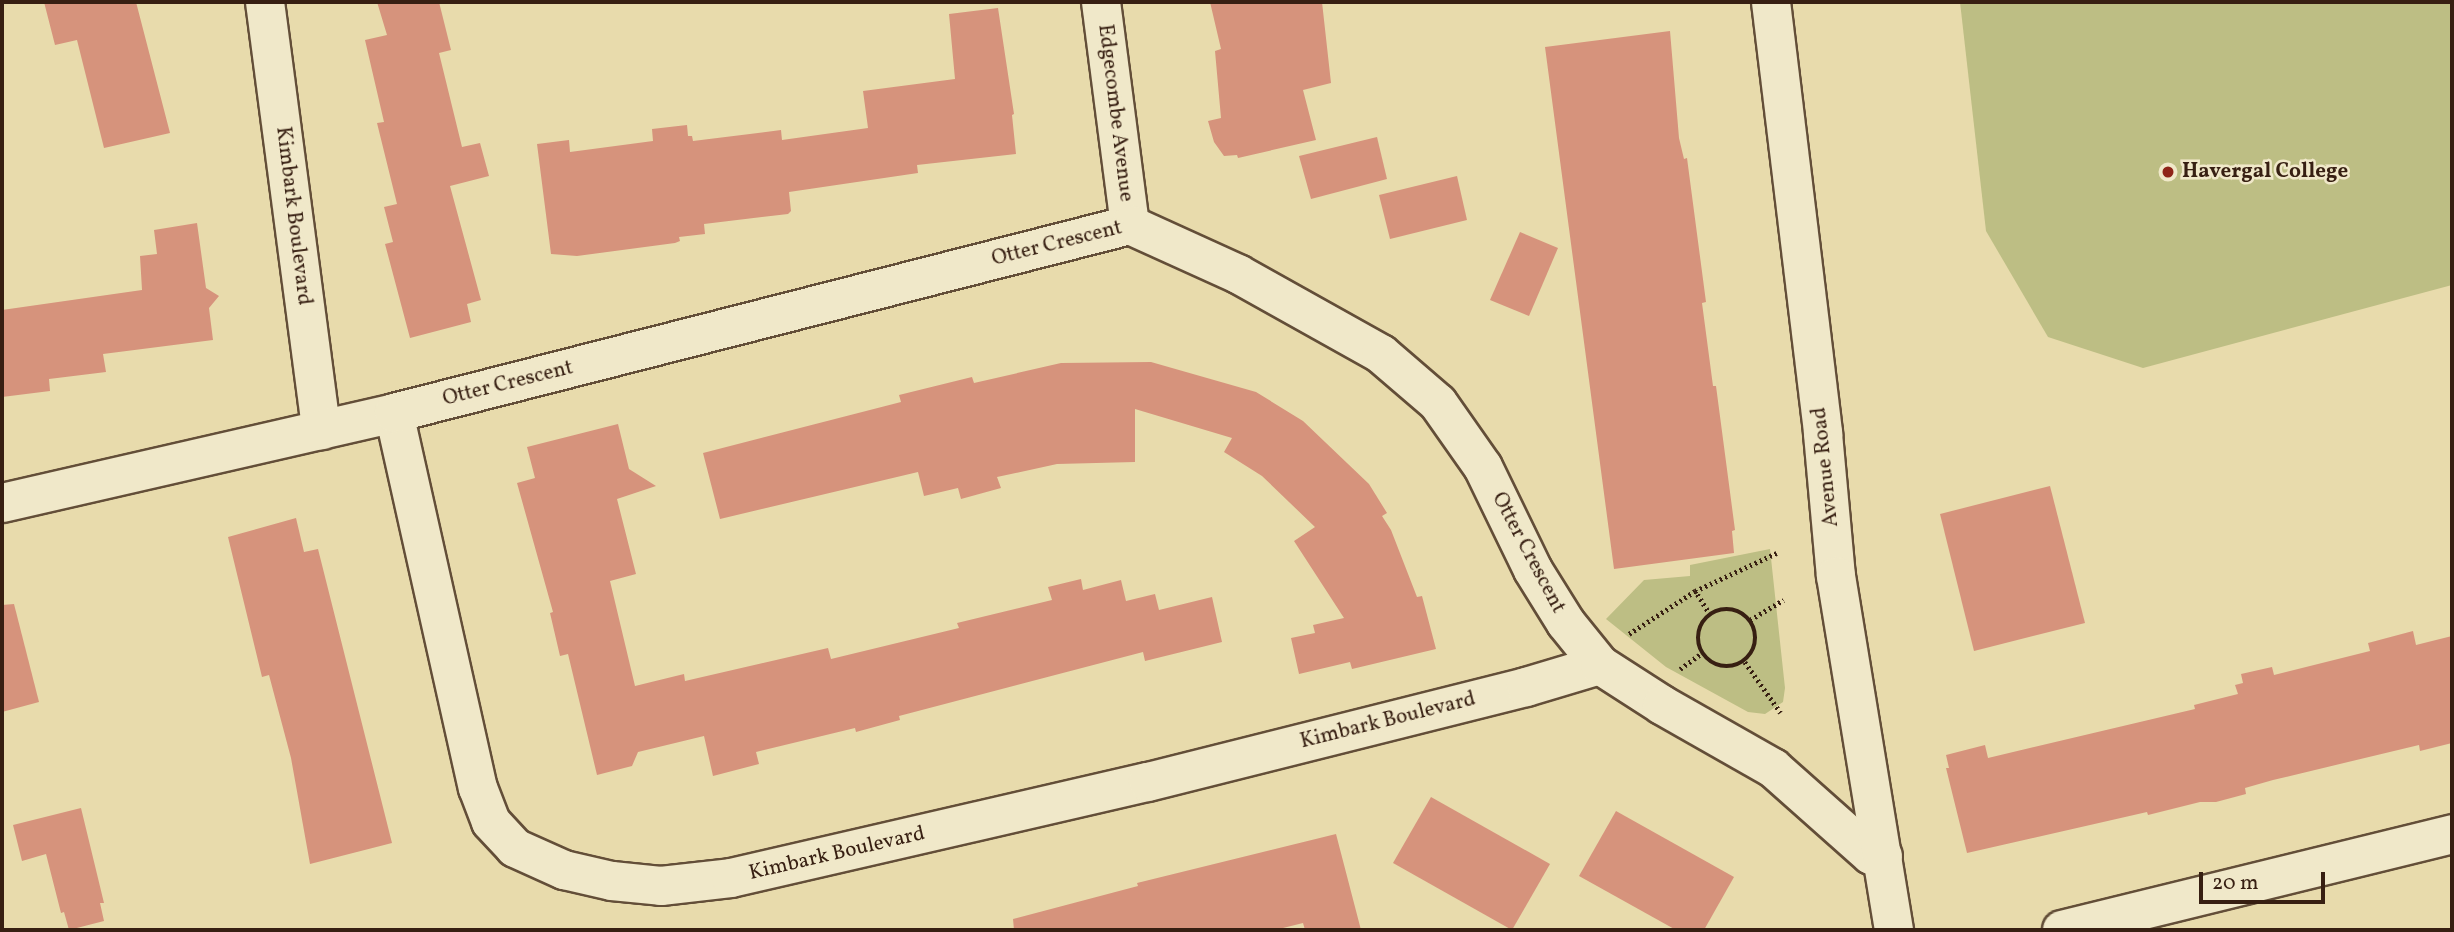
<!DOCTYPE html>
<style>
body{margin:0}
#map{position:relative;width:2454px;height:932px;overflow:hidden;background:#e8dbac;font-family:Vollkorn,serif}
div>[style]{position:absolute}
.green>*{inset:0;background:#bdbe84}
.building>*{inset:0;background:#d6937c}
.path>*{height:4.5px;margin-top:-2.25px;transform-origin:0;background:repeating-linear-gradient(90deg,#371f12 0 2px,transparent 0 5.5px)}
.path>.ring{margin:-2.25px;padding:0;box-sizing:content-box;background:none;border:4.5px solid #371f12;border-radius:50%}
.roads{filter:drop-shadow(2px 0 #634e38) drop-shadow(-2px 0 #634e38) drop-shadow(0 2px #634e38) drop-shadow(0 -2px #634e38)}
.street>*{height:38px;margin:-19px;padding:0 19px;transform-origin:19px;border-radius:19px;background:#f0e8c9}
.secondary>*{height:38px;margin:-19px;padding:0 19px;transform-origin:19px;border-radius:19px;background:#f0e8c9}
.dots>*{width:19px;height:19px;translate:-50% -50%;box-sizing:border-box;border:4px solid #f0e8c9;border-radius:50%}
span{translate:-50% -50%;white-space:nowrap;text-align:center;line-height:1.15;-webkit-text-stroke:5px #f0e8c9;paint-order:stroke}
.street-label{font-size:21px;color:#371f12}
.poi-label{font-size:21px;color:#371f12;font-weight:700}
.left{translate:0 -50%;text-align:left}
.frame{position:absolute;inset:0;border:4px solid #371f12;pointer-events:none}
.scale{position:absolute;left:2199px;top:872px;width:126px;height:32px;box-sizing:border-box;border:4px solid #371f12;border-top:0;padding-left:9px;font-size:21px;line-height:24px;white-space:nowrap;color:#371f12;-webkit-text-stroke:5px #f0e8c9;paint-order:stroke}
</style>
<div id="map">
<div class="green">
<div style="clip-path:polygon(1960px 2px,2452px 2px,2452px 285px,2143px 368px,2048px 337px,1986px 231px)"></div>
<div style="clip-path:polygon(1770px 549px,1785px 688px,1783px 702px,1765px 714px,1748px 712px,1666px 667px,1606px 619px,1644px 580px,1690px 576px,1690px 565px)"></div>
</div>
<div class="building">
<div style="clip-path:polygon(44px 2px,136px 2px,170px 133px,104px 148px,77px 40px,55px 45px)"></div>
<div style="clip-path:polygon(377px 2px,439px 2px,451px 50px,439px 53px,462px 147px,480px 143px,489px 176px,450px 186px,481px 300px,467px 304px,471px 322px,410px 338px,385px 244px,393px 242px,384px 207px,397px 204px,377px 123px,384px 122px,365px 40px,387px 35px)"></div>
<div style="clip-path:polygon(1210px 2px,1322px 2px,1331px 83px,1303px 90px,1316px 140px,1238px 158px,1237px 155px,1224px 156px,1214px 142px,1208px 121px,1221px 118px,1215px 51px,1221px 49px)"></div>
<div style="clip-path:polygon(998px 8px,1014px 114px,1012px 115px,1016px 154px,917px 165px,918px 173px,789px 192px,791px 211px,788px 214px,704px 224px,705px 234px,679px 237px,680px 241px,675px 243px,577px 256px,551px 254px,537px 144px,569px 140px,570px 152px,653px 141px,652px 129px,687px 125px,688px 136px,692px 136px,693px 141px,781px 130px,782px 140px,868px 128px,863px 91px,955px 79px,949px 14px)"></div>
<div style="clip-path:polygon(1670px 31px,1679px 138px,1684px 159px,1687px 158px,1706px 302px,1702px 303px,1713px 386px,1716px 386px,1735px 530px,1732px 531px,1734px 553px,1614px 569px,1545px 47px)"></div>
<div style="clip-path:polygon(1377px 137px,1387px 179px,1311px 199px,1299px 156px)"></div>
<div style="clip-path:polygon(1457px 176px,1467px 220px,1390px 239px,1379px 195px)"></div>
<div style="clip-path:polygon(197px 223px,206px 288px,219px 296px,209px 308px,213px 340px,103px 354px,106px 372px,49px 379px,50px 391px,2px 397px,2px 310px,142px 290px,140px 256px,157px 254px,154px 230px)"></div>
<div style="clip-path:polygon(1520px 232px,1558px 248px,1529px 316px,1490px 300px)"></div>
<div style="clip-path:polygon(1151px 362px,1256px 392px,1303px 421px,1369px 484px,1387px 513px,1382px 516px,1391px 530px,1417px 597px,1422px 596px,1436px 649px,1352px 669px,1350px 662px,1299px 674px,1291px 638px,1315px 633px,1313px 625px,1344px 618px,1294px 541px,1315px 527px,1262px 476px,1224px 452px,1232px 438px,1135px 409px,1135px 462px,1057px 464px,997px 477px,1001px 488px,961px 499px,958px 488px,924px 496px,918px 472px,720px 519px,703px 453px,901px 402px,899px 395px,972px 377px,974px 383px,1061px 363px)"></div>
<div style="clip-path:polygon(618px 424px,629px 469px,656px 486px,617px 499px,636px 574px,610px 581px,635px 686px,684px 674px,685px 681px,828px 648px,831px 659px,959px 628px,957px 623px,1052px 600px,1048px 587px,1081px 579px,1083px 590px,1121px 580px,1126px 601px,1155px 594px,1159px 610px,1212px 597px,1222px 642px,1145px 661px,1143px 652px,899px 716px,900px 720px,856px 732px,855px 728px,756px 752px,759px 764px,713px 776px,704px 736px,638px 752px,632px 766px,597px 775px,568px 654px,560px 656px,550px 613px,553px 612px,517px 483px,535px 478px,527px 447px)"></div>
<div style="clip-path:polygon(2050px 486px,2085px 623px,1974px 651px,1940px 514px)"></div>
<div style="clip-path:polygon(296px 518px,304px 552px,318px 549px,392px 843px,310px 864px,291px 758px,269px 675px,262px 677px,228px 537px)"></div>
<div style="clip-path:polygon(14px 604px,39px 702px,2px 712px,2px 605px)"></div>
<div style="clip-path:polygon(2413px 631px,2416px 645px,2452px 636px,2452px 743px,2420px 751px,2419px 745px,2273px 780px,2245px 788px,2246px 794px,2216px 802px,2200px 802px,2148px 815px,2147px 812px,1967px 853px,1946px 768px,1949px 768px,1946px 755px,1985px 745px,1988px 758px,2195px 709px,2194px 705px,2238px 694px,2235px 685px,2243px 683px,2241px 674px,2272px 667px,2274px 675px,2370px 651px,2368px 643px)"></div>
<div style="clip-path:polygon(1431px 797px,1550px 864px,1512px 930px,1393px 863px)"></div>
<div style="clip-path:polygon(81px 808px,104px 903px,100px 903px,104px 921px,69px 930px,64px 912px,61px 913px,46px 854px,22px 861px,13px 825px)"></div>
<div style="clip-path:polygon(1616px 811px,1734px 877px,1704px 930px,1676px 930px,1579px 876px)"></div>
<div style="clip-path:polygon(1336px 834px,1361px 930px,1305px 930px,1303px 923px,1275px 930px,1014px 930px,1013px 919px,1138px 886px,1137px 883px)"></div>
</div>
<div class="path">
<div class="ring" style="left:1698px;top:609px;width:53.5px;height:53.5px"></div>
<div style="left:1710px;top:615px;width:28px;rotate:-122deg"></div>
<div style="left:1695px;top:591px;width:90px;rotate:-24.9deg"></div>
<div style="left:1750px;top:620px;width:39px;rotate:-31deg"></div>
<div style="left:1629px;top:634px;width:79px;rotate:-33.1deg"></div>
<div style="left:1745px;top:662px;width:62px;rotate:54.8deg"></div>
<div style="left:1680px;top:669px;width:27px;rotate:-36deg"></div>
</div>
<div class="roads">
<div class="street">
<div style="left:265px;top:2px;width:432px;rotate:82.5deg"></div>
<div style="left:1101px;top:2px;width:225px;rotate:82.6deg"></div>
<div style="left:394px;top:413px;width:384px;rotate:77.4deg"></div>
<div style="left:478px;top:788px;width:36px;rotate:69deg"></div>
<div style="left:491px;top:822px;width:35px;rotate:47deg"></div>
<div style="left:515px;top:848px;width:54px;rotate:24.2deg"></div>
<div style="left:564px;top:870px;width:49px;rotate:12.9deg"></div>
<div style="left:612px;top:881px;width:49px;rotate:5.8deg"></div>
<div style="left:661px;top:886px;width:70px;rotate:-6.5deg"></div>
<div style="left:731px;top:878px;width:428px;rotate:-13deg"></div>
<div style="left:1148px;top:782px;width:390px;rotate:-14.1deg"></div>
<div style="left:1526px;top:687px;width:77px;rotate:-16.6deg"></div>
<div style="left:2px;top:503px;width:402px;rotate:-12.9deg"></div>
<div style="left:394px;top:413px;width:760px;rotate:-14.33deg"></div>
<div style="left:1130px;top:225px;width:119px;rotate:24.4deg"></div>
<div style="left:1238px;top:274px;width:164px;rotate:29.2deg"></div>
<div style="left:1381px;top:354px;width:75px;rotate:40.7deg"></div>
<div style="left:1438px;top:403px;width:78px;rotate:54.9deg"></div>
<div style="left:1483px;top:467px;width:114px;rotate:64.1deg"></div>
<div style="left:1533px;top:570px;width:62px;rotate:58.1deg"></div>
<div style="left:1566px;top:623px;width:54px;rotate:51deg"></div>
<div style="left:1600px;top:665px;width:74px;rotate:32.8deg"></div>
<div style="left:1662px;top:705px;width:128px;rotate:29.6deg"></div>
<div style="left:1773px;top:768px;width:131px;rotate:41.6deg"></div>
<div style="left:1871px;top:855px;width:12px;rotate:5deg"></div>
<div style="left:2062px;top:930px;width:402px;rotate:-13.8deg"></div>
</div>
<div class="secondary">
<div style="left:1771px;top:2px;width:435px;rotate:83.1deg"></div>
<div style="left:1823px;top:434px;width:143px;rotate:84.8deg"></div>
<div style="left:1836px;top:576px;width:359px;rotate:80.7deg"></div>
</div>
</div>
<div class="dots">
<div style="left:2168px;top:172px;background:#8f2418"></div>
</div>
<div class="street-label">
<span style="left:1115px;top:113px;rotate:83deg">Edgecombe Avenue</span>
<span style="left:293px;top:216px;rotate:83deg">Kimbark Boulevard</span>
<span style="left:1057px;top:244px;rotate:-14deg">Otter Crescent</span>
<span style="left:508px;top:384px;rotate:-14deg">Otter Crescent</span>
<span style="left:1826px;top:467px;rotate:-96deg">Avenue Road</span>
<span style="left:1528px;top:553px;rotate:62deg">Otter Crescent</span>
<span style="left:1388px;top:721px;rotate:-14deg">Kimbark Boulevard</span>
<span style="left:837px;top:854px;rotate:-13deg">Kimbark Boulevard</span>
</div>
<div class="poi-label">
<span class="left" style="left:2182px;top:172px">Havergal College</span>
</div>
<div class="frame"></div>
<div class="scale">20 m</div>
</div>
